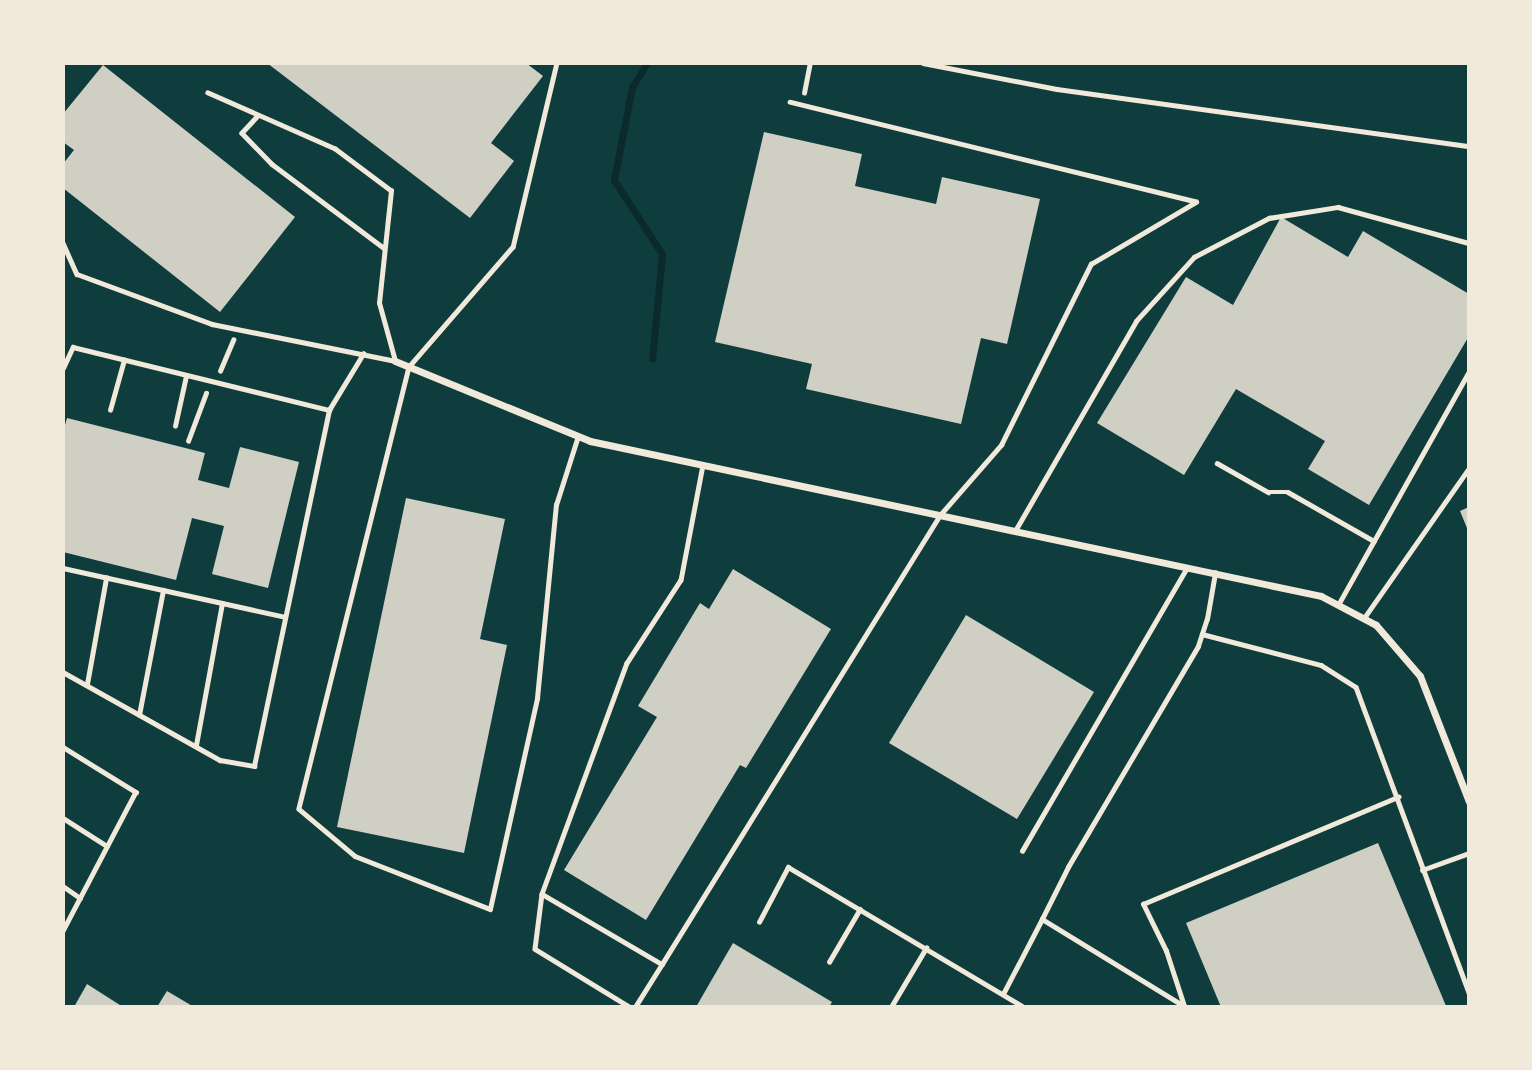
<!DOCTYPE html>
<style>
body{margin:0}
#map{position:relative;width:1532px;height:1070px;overflow:hidden;background:#0f3d3e;font-family:"Source Sans 3",sans-serif}
div>[style]{position:absolute}
.stream>*{height:7px;margin:-3.5px;padding:0 3.5px;transform-origin:3.5px;border-radius:3.5px;background:#0a2a2b}
.building>*{inset:0;background:#cfcfc3}
.path>*{height:4.5px;margin:-2.25px;padding:0 2.25px;transform-origin:2.25px;border-radius:2.25px;background:#f1e9da}
.service>*{height:4.5px;margin:-2.25px;padding:0 2.25px;transform-origin:2.25px;border-radius:2.25px;background:#f1e9da}
.minor>*{height:7px;margin:-3.5px;padding:0 3.5px;transform-origin:3.5px;border-radius:3.5px;background:#f1e9da}
span{translate:-50% -50%;white-space:nowrap;text-align:center;line-height:1.15;-webkit-text-stroke:5px #f1e9da;paint-order:stroke}
.frame{position:absolute;inset:0;border:65px solid #f1e9da;pointer-events:none}
</style>
<div id="map">
<div class="stream">
<div style="left:647px;top:63px;width:28px;rotate:122deg"></div>
<div style="left:632px;top:87px;width:95px;rotate:101deg"></div>
<div style="left:614px;top:180px;width:88px;rotate:57deg"></div>
<div style="left:662px;top:254px;width:105px;rotate:95.4deg"></div>
</div>
<div class="building">
<div style="clip-path:polygon(267px 63px,526px 63px,543px 76px,491px 143px,514px 161px,470px 218px)"></div>
<div style="clip-path:polygon(103px 65px,295px 217px,220px 312px,63px 188px,63px 164px,74px 150px,63px 142px,63px 114px)"></div>
<div style="clip-path:polygon(764px 132px,862px 154px,855px 186px,936px 204px,942px 177px,1040px 199px,1007px 344px,981px 338px,961px 424px,806px 389px,812px 364px,715px 342px)"></div>
<div style="clip-path:polygon(1281px 217px,1348px 257px,1363px 231px,1469px 294px,1469px 336px,1369px 505px,1308px 469px,1325px 441px,1236px 389px,1184px 475px,1097px 423px,1186px 277px,1233px 305px)"></div>
<div style="clip-path:polygon(67px 418px,205px 453px,198px 480px,229px 488px,240px 447px,299px 462px,268px 588px,212px 574px,224px 526px,192px 518px,176px 580px,63px 552px,63px 432px)"></div>
<div style="clip-path:polygon(406px 498px,505px 519px,480px 639px,507px 645px,464px 853px,337px 827px)"></div>
<div style="clip-path:polygon(1469px 507px,1469px 533px,1460px 511px)"></div>
<div style="clip-path:polygon(733px 569px,831px 629px,746px 768px,740px 765px,646px 920px,564px 870px,657px 717px,638px 706px,700px 603px,709px 609px)"></div>
<div style="clip-path:polygon(966px 615px,1094px 692px,1017px 819px,889px 743px)"></div>
<div style="clip-path:polygon(1378px 843px,1446px 1006px,1221px 1007px,1186px 923px)"></div>
<div style="clip-path:polygon(733px 943px,832px 1002px,829px 1007px,696px 1007px)"></div>
<div style="clip-path:polygon(87px 984px,123px 1007px,74px 1007px)"></div>
<div style="clip-path:polygon(167px 991px,194px 1007px,157px 1007px)"></div>
</div>
<div class="path">
<div style="left:923px;top:63px;width:136px;rotate:11deg"></div>
<div style="left:1057px;top:89px;width:416px;rotate:7.9deg"></div>
<div style="left:804px;top:93px;width:31px;rotate:-79deg"></div>
<div style="left:220px;top:371px;width:34px;rotate:-67deg"></div>
<div style="left:188px;top:441px;width:51px;rotate:-69.4deg"></div>
</div>
<div class="service">
<div style="left:557px;top:63px;width:189px;rotate:103.4deg"></div>
<div style="left:513px;top:247px;width:159px;rotate:130.9deg"></div>
<div style="left:409px;top:367px;width:455px;rotate:104deg"></div>
<div style="left:299px;top:809px;width:73px;rotate:40deg"></div>
<div style="left:355px;top:856px;width:145px;rotate:21.4deg"></div>
<div style="left:490px;top:909px;width:216px;rotate:-77.4deg"></div>
<div style="left:537px;top:698px;width:194px;rotate:-84.4deg"></div>
<div style="left:556px;top:505px;width:72px;rotate:-72.3deg"></div>
<div style="left:257px;top:117px;width:22px;rotate:133deg"></div>
<div style="left:242px;top:133px;width:43px;rotate:45.9deg"></div>
<div style="left:272px;top:164px;width:140px;rotate:36.9deg"></div>
<div style="left:63px;top:243px;width:34px;rotate:66deg"></div>
<div style="left:77px;top:274px;width:144px;rotate:20.3deg"></div>
<div style="left:212px;top:324px;width:187px;rotate:11.4deg"></div>
<div style="left:395px;top:361px;width:60px;rotate:-105.4deg"></div>
<div style="left:379px;top:303px;width:113px;rotate:-83.9deg"></div>
<div style="left:391px;top:191px;width:70px;rotate:-143.1deg"></div>
<div style="left:335px;top:149px;width:139px;rotate:-156.2deg"></div>
<div style="left:63px;top:368px;width:23px;rotate:-65deg"></div>
<div style="left:73px;top:347px;width:264px;rotate:13.8deg"></div>
<div style="left:110px;top:410px;width:52px;rotate:-74.4deg"></div>
<div style="left:175px;top:426px;width:51px;rotate:-77.6deg"></div>
<div style="left:1217px;top:463px;width:59px;rotate:29.6deg"></div>
<div style="left:1268px;top:492px;width:20px"></div>
<div style="left:1288px;top:492px;width:99px;rotate:29.7deg"></div>
<div style="left:703px;top:465px;width:117px;rotate:100.8deg"></div>
<div style="left:681px;top:580px;width:99px;rotate:123deg"></div>
<div style="left:627px;top:663px;width:246px;rotate:110.2deg"></div>
<div style="left:542px;top:894px;width:139px;rotate:30.3deg"></div>
<div style="left:662px;top:964px;width:528px;rotate:-58.24deg"></div>
<div style="left:940px;top:515px;width:93px;rotate:-48.9deg"></div>
<div style="left:1001px;top:445px;width:202px;rotate:-63.6deg"></div>
<div style="left:1091px;top:264px;width:122px;rotate:-30.6deg"></div>
<div style="left:1196px;top:202px;width:418px;rotate:-166.2deg"></div>
<div style="left:1015px;top:531px;width:242px;rotate:-60deg"></div>
<div style="left:1136px;top:321px;width:86px;rotate:-47.8deg"></div>
<div style="left:1194px;top:257px;width:85px;rotate:-27.5deg"></div>
<div style="left:1269px;top:218px;width:70px;rotate:-9.1deg"></div>
<div style="left:1338px;top:207px;width:136px;rotate:15.4deg"></div>
<div style="left:63px;top:568px;width:227px;rotate:12.4deg"></div>
<div style="left:1338px;top:605px;width:267px;rotate:-60.7deg"></div>
<div style="left:1364px;top:618px;width:183px;rotate:-55deg"></div>
<div style="left:1202px;top:634px;width:123px;rotate:14.6deg"></div>
<div style="left:1321px;top:665px;width:41px;rotate:32.2deg"></div>
<div style="left:1356px;top:687px;width:326px;rotate:69.7deg"></div>
<div style="left:63px;top:672px;width:180px;rotate:29.3deg"></div>
<div style="left:220px;top:760px;width:35px;rotate:10deg"></div>
<div style="left:254px;top:766px;width:364px;rotate:-78.1deg"></div>
<div style="left:329px;top:410px;width:66px;rotate:-58.7deg"></div>
<div style="left:87px;top:684px;width:108px;rotate:-79.8deg"></div>
<div style="left:139px;top:715px;width:127px;rotate:-79.1deg"></div>
<div style="left:196px;top:745px;width:144px;rotate:-79.6deg"></div>
<div style="left:63px;top:747px;width:86px;rotate:31.7deg"></div>
<div style="left:136px;top:792px;width:157px;rotate:117.7deg"></div>
<div style="left:63px;top:818px;width:52px;rotate:32.5deg"></div>
<div style="left:1022px;top:851px;width:328px;rotate:-59.8deg"></div>
<div style="left:1422px;top:870px;width:50px;rotate:-19.9deg"></div>
<div style="left:63px;top:886px;width:21px;rotate:35deg"></div>
<div style="left:542px;top:894px;width:55px;rotate:97.3deg"></div>
<div style="left:535px;top:949px;width:111px;rotate:31.4deg"></div>
<div style="left:1042px;top:919px;width:58px;rotate:-63.4deg"></div>
<div style="left:1068px;top:867px;width:256px;rotate:-59.5deg"></div>
<div style="left:1198px;top:646px;width:28px;rotate:-72deg"></div>
<div style="left:1207px;top:619px;width:47px;rotate:-80.1deg"></div>
<div style="left:759px;top:922px;width:62px;rotate:-62.2deg"></div>
<div style="left:788px;top:867px;width:274px;rotate:30.7deg"></div>
<div style="left:829px;top:962px;width:61px;rotate:-59.7deg"></div>
<div style="left:1003px;top:994px;width:85px;rotate:-62.5deg"></div>
<div style="left:1042px;top:919px;width:167px;rotate:31.5deg"></div>
<div style="left:1184px;top:1006px;width:58px;rotate:-108.1deg"></div>
<div style="left:1166px;top:951px;width:52px;rotate:-116.1deg"></div>
<div style="left:1143px;top:904px;width:277px;rotate:-22.8deg"></div>
<div style="left:635px;top:1007px;width:51px;rotate:-57.9deg"></div>
<div style="left:891px;top:1007px;width:69px;rotate:-59.3deg"></div>
</div>
<div class="minor">
<div style="left:395px;top:361px;width:211px;rotate:22.3deg"></div>
<div style="left:590px;top:441px;width:747px;rotate:11.97deg"></div>
<div style="left:1321px;top:596px;width:62px;rotate:27.8deg"></div>
<div style="left:1376px;top:625px;width:67px;rotate:49.2deg"></div>
<div style="left:1420px;top:676px;width:135px;rotate:68.7deg"></div>
</div>
<div class="frame"></div>
</div>
